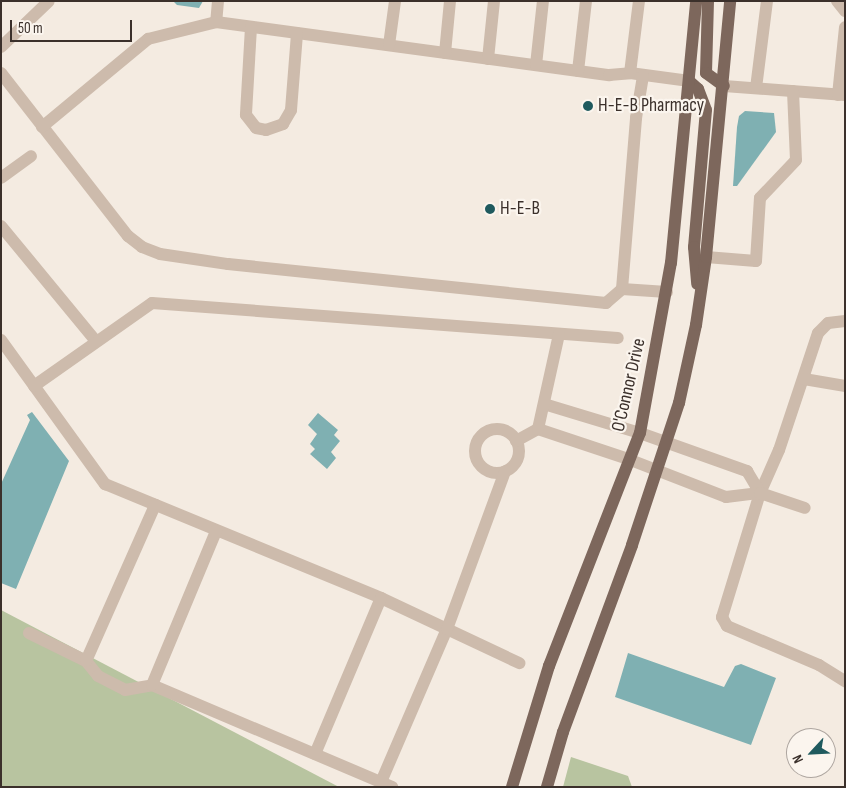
<!DOCTYPE html>
<style>
body{margin:0}
#map{position:relative;width:846px;height:788px;overflow:hidden;background:#f4ebe1;font-family:"Sofia Sans Condensed",sans-serif}
div>[style]{position:absolute}
.green>*{inset:0;background:#b8c4a0}
.water>*{inset:0;background:#7fb0b2}
.minor>*{height:12px;margin:-6px;padding:0 6px;transform-origin:6px;border-radius:6px;background:#cdbbac}
.minor>.ring{margin:-6px;padding:0;box-sizing:content-box;background:none;border:12px solid #cdbbac;border-radius:50%}
.major>*{height:12px;margin:-6px;padding:0 6px;transform-origin:6px;border-radius:6px;background:#7d675c}
.dots>*{width:14px;height:14px;translate:-50% -50%;box-sizing:border-box;border:2px solid #fbf5ee;border-radius:50%}
span{translate:-50% -50%;white-space:nowrap;text-align:center;line-height:1.15;-webkit-text-stroke:4.5px #fbf5ee;paint-order:stroke}
.poi-label{font-size:19px;color:#3b302b}
.left{translate:0 -50%;text-align:left}
.street-label{font-size:19px;color:#3b302b}
.frame{position:absolute;inset:0;border:2px solid #3b302b;pointer-events:none}
.north{position:absolute;left:786px;top:728px;width:50px;height:50px;box-sizing:border-box;background:#fbf5ee;border:1px solid #aea6a0;border-radius:50%;rotate:245deg;font-size:14px;font-weight:700;line-height:20px;text-align:center;color:#3b302b}
.north::after{content:'';display:block;margin:auto;width:18px;height:22px;background:#1f5a5e;clip-path:polygon(50% 0,100% 100%,50% 72%,0 100%)}
.scale{position:absolute;left:10px;top:20px;width:122px;height:22px;box-sizing:border-box;border:2px solid #3b302b;border-top:0;padding-left:6px;font-size:15px;line-height:18px;white-space:nowrap;color:#3b302b;-webkit-text-stroke:4px #fbf5ee;paint-order:stroke}
</style>
<div id="map">
<div class="green">
<div style="clip-path:polygon(1px 610px,339px 787px,1px 787px)"></div>
<div style="clip-path:polygon(571px 757px,628px 776px,632px 787px,563px 787px)"></div>
</div>
<div class="water">
<div style="clip-path:polygon(173px 1px,203px 1px,199px 8px,177px 5px)"></div>
<div style="clip-path:polygon(745px 111px,774px 113px,776px 132px,737px 186px,733px 186px,737px 127px,739px 116px)"></div>
<div style="clip-path:polygon(32px 412px,69px 461px,16px 589px,1px 583px,1px 484px,30px 420px,27px 415px)"></div>
<div style="clip-path:polygon(318px 413px,338px 430px,334px 435px,340px 441px,331px 452px,336px 458px,327px 469px,310px 454px,315px 449px,310px 444px,317px 434px,308px 425px)"></div>
<div style="clip-path:polygon(628px 653px,724px 687px,735px 666px,741px 664px,776px 678px,751px 745px,615px 697px)"></div>
</div>
<div class="minor">
<div style="left:218px;top:1px;width:21px;rotate:95deg"></div>
<div style="left:216px;top:22px;width:397px;rotate:7.7deg"></div>
<div style="left:609px;top:75px;width:21px;rotate:-5deg"></div>
<div style="left:630px;top:73px;width:60px;rotate:7.7deg"></div>
<div style="left:837px;top:1px;width:13px;rotate:51deg"></div>
<div style="left:251px;top:27px;width:88px;rotate:93.3deg"></div>
<div style="left:246px;top:115px;width:16px;rotate:52deg"></div>
<div style="left:256px;top:128px;width:10px;rotate:11deg"></div>
<div style="left:266px;top:130px;width:18px;rotate:-19deg"></div>
<div style="left:283px;top:124px;width:16px;rotate:-60deg"></div>
<div style="left:291px;top:110px;width:77px;rotate:-85.5deg"></div>
<div style="left:389px;top:45px;width:44px;rotate:-82.2deg"></div>
<div style="left:1px;top:47px;width:66px;rotate:-43.8deg"></div>
<div style="left:445px;top:53px;width:52px;rotate:-84.5deg"></div>
<div style="left:488px;top:59px;width:58px;rotate:-84.1deg"></div>
<div style="left:536px;top:65px;width:64px;rotate:-83.8deg"></div>
<div style="left:578px;top:71px;width:70px;rotate:-83.5deg"></div>
<div style="left:1px;top:73px;width:207px;rotate:52.1deg"></div>
<div style="left:128px;top:236px;width:18px;rotate:38deg"></div>
<div style="left:142px;top:247px;width:19px;rotate:21deg"></div>
<div style="left:160px;top:254px;width:69px;rotate:8.4deg"></div>
<div style="left:228px;top:264px;width:380px;rotate:5.9deg"></div>
<div style="left:606px;top:303px;width:21px;rotate:-41deg"></div>
<div style="left:622px;top:289px;width:45px;rotate:3.8deg"></div>
<div style="left:630px;top:73px;width:73px;rotate:-82.9deg"></div>
<div style="left:724px;top:86px;width:121px;rotate:4.3deg"></div>
<div style="left:756px;top:88px;width:88px;rotate:-82.8deg"></div>
<div style="left:838px;top:95px;width:68px;rotate:-84.1deg"></div>
<div style="left:42px;top:127px;width:138px;rotate:-39.7deg"></div>
<div style="left:148px;top:39px;width:70px;rotate:-14deg"></div>
<div style="left:1px;top:178px;width:37px;rotate:-36deg"></div>
<div style="left:1px;top:226px;width:148px;rotate:50.5deg"></div>
<div style="left:706px;top:257px;width:50px;rotate:4.6deg"></div>
<div style="left:756px;top:261px;width:63px;rotate:-86.4deg"></div>
<div style="left:760px;top:198px;width:52px;rotate:-46.5deg"></div>
<div style="left:796px;top:160px;width:69px;rotate:-92.5deg"></div>
<div style="left:622px;top:289px;width:172px;rotate:-85.3deg"></div>
<div style="left:636px;top:118px;width:43px;rotate:-80.5deg"></div>
<div style="left:845px;top:321px;width:17px;rotate:173deg"></div>
<div style="left:828px;top:323px;width:14px;rotate:135deg"></div>
<div style="left:818px;top:333px;width:123px;rotate:108.4deg"></div>
<div style="left:779px;top:450px;width:47px;rotate:113.8deg"></div>
<div style="left:760px;top:493px;width:130px;rotate:107deg"></div>
<div style="left:722px;top:617px;width:10px;rotate:61deg"></div>
<div style="left:727px;top:626px;width:100px;rotate:23deg"></div>
<div style="left:819px;top:665px;width:31px;rotate:32deg"></div>
<div style="left:1px;top:340px;width:178px;rotate:54.2deg"></div>
<div style="left:105px;top:484px;width:299px;rotate:22.4deg"></div>
<div style="left:381px;top:598px;width:153px;rotate:25.2deg"></div>
<div style="left:804px;top:379px;width:42px;rotate:9.7deg"></div>
<div style="left:34px;top:386px;width:144px;rotate:-35.1deg"></div>
<div style="left:152px;top:303px;width:467px;rotate:4.3deg"></div>
<div style="left:544px;top:404px;width:100px;rotate:16.8deg"></div>
<div style="left:640px;top:433px;width:114px;rotate:19.6deg"></div>
<div style="left:747px;top:471px;width:26px;rotate:59deg"></div>
<div style="left:538px;top:429px;width:95px;rotate:18.4deg"></div>
<div style="left:628px;top:459px;width:105px;rotate:21.2deg"></div>
<div style="left:726px;top:497px;width:34px;rotate:-7deg"></div>
<div style="left:760px;top:493px;width:47px;rotate:18.4deg"></div>
<div class="ring" style="left:475px;top:429px;width:32px;height:32px"></div>
<div style="left:516px;top:441px;width:25px;rotate:-29deg"></div>
<div style="left:538px;top:429px;width:97px;rotate:-77.5deg"></div>
<div style="left:29px;top:633px;width:64px;rotate:26.2deg"></div>
<div style="left:86px;top:661px;width:19px;rotate:51deg"></div>
<div style="left:98px;top:676px;width:30px;rotate:27deg"></div>
<div style="left:125px;top:690px;width:27px;rotate:-10deg"></div>
<div style="left:152px;top:685px;width:261px;rotate:23deg"></div>
<div style="left:86px;top:661px;width:171px;rotate:-66.1deg"></div>
<div style="left:152px;top:685px;width:167px;rotate:-67.4deg"></div>
<div style="left:315px;top:754px;width:169px;rotate:-67.1deg"></div>
<div style="left:381px;top:782px;width:167px;rotate:-66.7deg"></div>
<div style="left:447px;top:629px;width:168px;rotate:-69.8deg"></div>
</div>
<div class="major">
<div style="left:708px;top:1px;width:72px;rotate:91.6deg"></div>
<div style="left:706px;top:73px;width:22px;rotate:36deg"></div>
<div style="left:689px;top:81px;width:12px;rotate:42deg"></div>
<div style="left:698px;top:89px;width:22px;rotate:69deg"></div>
<div style="left:706px;top:110px;width:138px;rotate:95deg"></div>
<div style="left:694px;top:247px;width:37px;rotate:85deg"></div>
<div style="left:512px;top:787px;width:127px;rotate:-73deg"></div>
<div style="left:549px;top:666px;width:250px;rotate:-68.7deg"></div>
<div style="left:640px;top:433px;width:173px;rotate:-79.7deg"></div>
<div style="left:671px;top:263px;width:263px;rotate:-84.5deg"></div>
<div style="left:547px;top:787px;width:57px;rotate:-73.8deg"></div>
<div style="left:563px;top:732px;width:199px;rotate:-69.7deg"></div>
<div style="left:632px;top:545px;width:150px;rotate:-71.7deg"></div>
<div style="left:679px;top:403px;width:80px;rotate:-77.7deg"></div>
<div style="left:696px;top:325px;width:69px;rotate:-81.6deg"></div>
<div style="left:706px;top:257px;width:257px;rotate:-84.6deg"></div>
</div>
<div class="dots">
<div style="left:588px;top:106px;background:#1f5a5e"></div>
<div style="left:490px;top:209px;background:#1f5a5e"></div>
</div>
<div class="poi-label">
<span class="left" style="left:598px;top:106px">H-E-B Pharmacy</span>
<span class="left" style="left:500px;top:209px">H-E-B</span>
</div>
<div class="street-label">
<span style="left:629px;top:385px;rotate:-77deg">O'Connor Drive</span>
</div>
<div class="frame"></div>
<div class="north">N</div>
<div class="scale">50 m</div>
</div>
